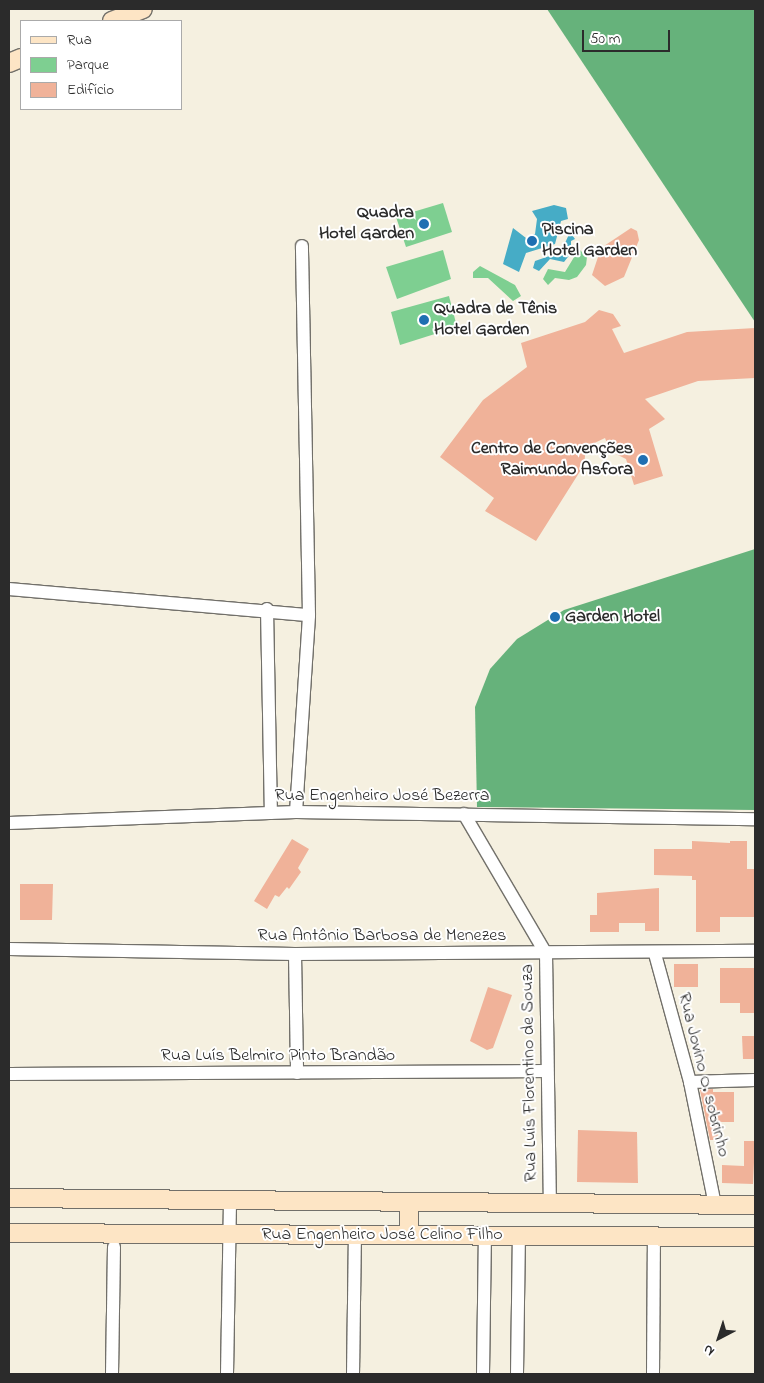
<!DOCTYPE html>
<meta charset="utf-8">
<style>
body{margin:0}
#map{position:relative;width:764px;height:1383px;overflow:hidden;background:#f5f0e0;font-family:"Indie Flower",sans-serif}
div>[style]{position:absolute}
.green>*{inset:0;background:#7ecf91}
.forest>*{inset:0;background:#66b27b}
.water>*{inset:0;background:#46acc6}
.building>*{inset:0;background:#f0b299}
.roads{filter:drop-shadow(1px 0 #72706a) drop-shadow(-1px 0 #72706a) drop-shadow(0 1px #72706a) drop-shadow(0 -1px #72706a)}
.street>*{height:12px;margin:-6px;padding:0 6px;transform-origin:6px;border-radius:6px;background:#fff}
.secondary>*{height:18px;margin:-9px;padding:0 9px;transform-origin:9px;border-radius:9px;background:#fde5c5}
.dots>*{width:14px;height:14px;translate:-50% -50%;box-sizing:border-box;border:2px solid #fff;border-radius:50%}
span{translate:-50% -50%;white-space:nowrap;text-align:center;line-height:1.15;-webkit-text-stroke:4px #fff;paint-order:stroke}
.poi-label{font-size:18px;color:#2b2b2b;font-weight:700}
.right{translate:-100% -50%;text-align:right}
.left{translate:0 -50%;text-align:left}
.street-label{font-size:18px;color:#2b2b2b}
.frame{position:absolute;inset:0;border:10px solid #2b2b2b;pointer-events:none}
.legend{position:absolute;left:20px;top:20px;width:162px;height:90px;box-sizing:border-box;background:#fff;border:1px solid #aaa;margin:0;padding:6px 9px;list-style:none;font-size:15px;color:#2b2b2b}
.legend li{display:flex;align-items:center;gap:10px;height:25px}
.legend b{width:25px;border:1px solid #aaa}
.north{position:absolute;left:694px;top:1313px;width:50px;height:50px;-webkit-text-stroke:4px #fff;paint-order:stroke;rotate:220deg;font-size:14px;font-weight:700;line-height:20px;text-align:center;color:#2b2b2b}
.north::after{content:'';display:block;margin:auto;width:18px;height:22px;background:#2b2b2b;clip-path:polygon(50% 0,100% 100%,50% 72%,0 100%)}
.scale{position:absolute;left:582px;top:30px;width:88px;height:22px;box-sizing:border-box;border:2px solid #2b2b2b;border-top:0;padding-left:6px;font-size:15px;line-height:18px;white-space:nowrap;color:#2b2b2b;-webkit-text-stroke:4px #fff;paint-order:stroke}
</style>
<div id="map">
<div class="green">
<div style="clip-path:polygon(443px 203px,452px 232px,406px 247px,396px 217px)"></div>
<div style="clip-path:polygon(579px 249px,587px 257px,586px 265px,577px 277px,569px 280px,555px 278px,548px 285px,543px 279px,548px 269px,565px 272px)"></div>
<div style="clip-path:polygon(443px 250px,451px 279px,397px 299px,386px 267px)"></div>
<div style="clip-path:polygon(480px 266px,515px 285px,521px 296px,513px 301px,488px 278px,473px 278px,473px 272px)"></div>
<div style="clip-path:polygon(449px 296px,457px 327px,400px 345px,391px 312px)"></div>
</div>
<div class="forest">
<div style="clip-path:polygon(547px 9px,755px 9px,755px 322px)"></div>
<div style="clip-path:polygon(755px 549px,755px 810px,477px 807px,475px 707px,490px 669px,517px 639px,564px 610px)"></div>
</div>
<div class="water">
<div style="clip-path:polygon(554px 205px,566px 208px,568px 219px,561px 221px,555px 244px,526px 253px,519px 272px,503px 264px,513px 228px,526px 238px,535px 234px,537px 219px,532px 211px)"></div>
<div style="clip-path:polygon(570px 232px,575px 239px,571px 241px,571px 253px,564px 262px,550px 259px,539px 271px,533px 268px,535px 261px,561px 252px)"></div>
</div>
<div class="building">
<div style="clip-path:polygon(631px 228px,637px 231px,639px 240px,624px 277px,605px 286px,592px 275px,601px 248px)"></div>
<div style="clip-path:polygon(599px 310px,613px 314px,621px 326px,612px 329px,624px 353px,687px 332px,755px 328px,755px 378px,698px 381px,645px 399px,665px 419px,649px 429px,663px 476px,634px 485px,626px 459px,610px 451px,605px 438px,586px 447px,584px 465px,536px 541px,485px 511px,494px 498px,440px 457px,483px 400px,527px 367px,521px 343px,585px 322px)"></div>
<div style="clip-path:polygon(292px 839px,309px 849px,298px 868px,301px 872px,289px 889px,287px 887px,279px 897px,275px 895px,267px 909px,254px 901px)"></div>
<div style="clip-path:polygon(692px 841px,730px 843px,730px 841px,747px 841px,747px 869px,755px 869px,755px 917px,720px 917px,720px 932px,696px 932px,696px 880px,692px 880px,692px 876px,654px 875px,654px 849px,692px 849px)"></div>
<div style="clip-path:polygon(20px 884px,53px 884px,52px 920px,20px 920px)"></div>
<div style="clip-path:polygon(659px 888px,659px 931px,645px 931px,645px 923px,619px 923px,619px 932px,590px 932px,590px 915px,597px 915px,597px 893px)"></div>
<div style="clip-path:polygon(674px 964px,698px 964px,698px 987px,674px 987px)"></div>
<div style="clip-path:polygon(720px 968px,755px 968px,755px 1013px,740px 1013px,740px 1003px,720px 1003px)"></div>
<div style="clip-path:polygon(488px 987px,512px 995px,493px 1048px,487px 1050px,470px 1041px)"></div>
<div style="clip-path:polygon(742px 1036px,755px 1036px,755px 1059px,743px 1059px)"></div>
<div style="clip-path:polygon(713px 1089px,713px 1092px,734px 1092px,734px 1122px,719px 1122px,717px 1140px,710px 1140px,700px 1090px)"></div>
<div style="clip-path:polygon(578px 1130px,637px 1132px,638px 1183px,577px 1182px)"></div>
<div style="clip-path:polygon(744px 1141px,755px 1141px,753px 1184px,722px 1183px,722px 1165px,744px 1166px)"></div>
</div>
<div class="roads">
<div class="street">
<div style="left:9px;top:589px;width:301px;rotate:5deg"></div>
<div style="left:309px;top:615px;width:369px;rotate:-91.1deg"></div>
<div style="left:267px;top:609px;width:204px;rotate:88.9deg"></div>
<div style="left:296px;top:812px;width:197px;rotate:-86.2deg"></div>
<div style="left:464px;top:814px;width:162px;rotate:59.6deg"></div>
<div style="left:546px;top:954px;width:249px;rotate:89.1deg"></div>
<div style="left:9px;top:823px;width:287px;rotate:-2.2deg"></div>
<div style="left:296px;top:812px;width:459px;rotate:0.9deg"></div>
<div style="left:9px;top:949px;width:286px;rotate:1deg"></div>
<div style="left:295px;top:954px;width:460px;rotate:-0.4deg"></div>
<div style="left:295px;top:954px;width:119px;rotate:89deg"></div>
<div style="left:655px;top:954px;width:133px;rotate:74.7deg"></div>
<div style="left:690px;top:1082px;width:126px;rotate:78.5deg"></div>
<div style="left:9px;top:1074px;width:538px;rotate:-0.32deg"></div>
<div style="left:690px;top:1082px;width:65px;rotate:-1.8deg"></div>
<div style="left:112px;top:1374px;width:127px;rotate:-89.1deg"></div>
<div style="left:227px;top:1374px;width:173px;rotate:-89deg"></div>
<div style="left:353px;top:1374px;width:139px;rotate:-89.2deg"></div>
<div style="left:483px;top:1374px;width:139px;rotate:-89.2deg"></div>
<div style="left:517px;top:1374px;width:139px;rotate:-89.2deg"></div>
<div style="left:653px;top:1374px;width:139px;rotate:-89.6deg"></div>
</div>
<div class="secondary">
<div style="left:112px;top:21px;width:33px;rotate:-21deg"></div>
<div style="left:9px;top:63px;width:13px;rotate:-23deg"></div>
<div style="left:9px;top:1198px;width:746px;rotate:0.54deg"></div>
<div style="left:409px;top:1202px;width:32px;rotate:90deg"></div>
<div style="left:9px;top:1233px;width:746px;rotate:0.31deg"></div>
</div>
</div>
<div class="dots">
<div style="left:424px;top:224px;background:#1f6fb2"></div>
<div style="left:532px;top:241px;background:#1f6fb2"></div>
<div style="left:424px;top:320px;background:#1f6fb2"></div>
<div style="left:643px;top:460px;background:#1f6fb2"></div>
<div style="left:555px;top:617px;background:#1f6fb2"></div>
</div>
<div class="poi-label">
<span class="right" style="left:414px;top:224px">Quadra<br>Hotel Garden</span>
<span class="left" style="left:542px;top:241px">Piscina<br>Hotel Garden</span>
<span class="left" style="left:434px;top:320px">Quadra de Tênis<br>Hotel Garden</span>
<span class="right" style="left:633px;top:460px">Centro de Convenções<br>Raimundo Asfora</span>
<span class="left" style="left:565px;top:617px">Garden Hotel</span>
</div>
<div class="street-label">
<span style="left:382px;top:796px">Rua Engenheiro José Bezerra</span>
<span style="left:382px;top:936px">Rua Antônio Barbosa de Menezes</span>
<span style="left:278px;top:1056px">Rua Luís Belmiro Pinto Brandão</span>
<span style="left:530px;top:1073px;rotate:-91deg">Rua Luís Florentino de Souza</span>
<span style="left:703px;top:1075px;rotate:76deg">Rua Jovino O. sobrinho</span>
<span style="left:382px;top:1235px">Rua Engenheiro José Celino Filho</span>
</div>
<div class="frame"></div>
<ul class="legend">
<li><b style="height:6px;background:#fde5c5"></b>Rua</li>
<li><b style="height:14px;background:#7ecf91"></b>Parque</li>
<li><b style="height:14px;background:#f0b299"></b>Edifício</li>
</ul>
<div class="north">N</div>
<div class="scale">50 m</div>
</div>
